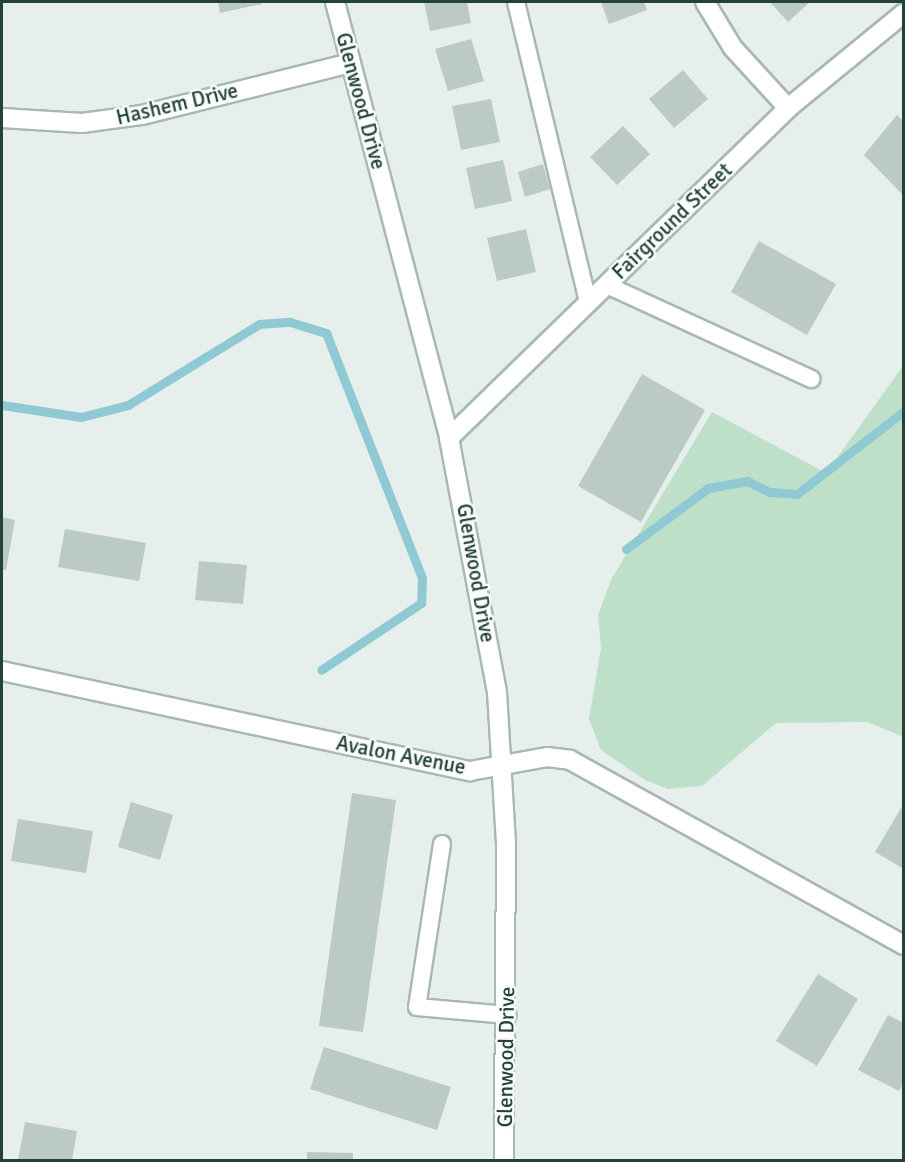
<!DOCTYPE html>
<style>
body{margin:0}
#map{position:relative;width:905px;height:1162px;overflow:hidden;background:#e6efeb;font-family:Signika,sans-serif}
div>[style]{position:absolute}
.green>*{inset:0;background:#bfe0c8}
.stream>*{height:9px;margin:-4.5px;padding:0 4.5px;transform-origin:4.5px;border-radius:4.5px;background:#8ec9d4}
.building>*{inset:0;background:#bbcac4}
.roads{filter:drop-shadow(2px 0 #a8b8b2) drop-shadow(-2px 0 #a8b8b2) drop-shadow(0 2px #a8b8b2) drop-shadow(0 -2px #a8b8b2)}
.lane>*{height:16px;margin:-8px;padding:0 8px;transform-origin:8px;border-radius:8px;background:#fff}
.street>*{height:18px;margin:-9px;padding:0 9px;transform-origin:9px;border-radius:9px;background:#fff}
.secondary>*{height:18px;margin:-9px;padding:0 9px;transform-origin:9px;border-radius:9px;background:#fff}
span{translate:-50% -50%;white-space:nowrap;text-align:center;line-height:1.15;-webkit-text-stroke:5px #f7fbf9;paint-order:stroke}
.street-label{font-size:21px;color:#24423a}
.frame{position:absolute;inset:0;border:3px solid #24423a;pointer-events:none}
</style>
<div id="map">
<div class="green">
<div style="clip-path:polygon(903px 366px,903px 737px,868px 722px,776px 723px,702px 786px,668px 789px,645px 780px,601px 750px,589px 719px,601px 648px,598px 615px,612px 578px,712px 412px,826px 473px)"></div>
</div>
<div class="stream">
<div style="left:2px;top:405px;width:80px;rotate:8.6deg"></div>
<div style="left:81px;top:417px;width:49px;rotate:-14.3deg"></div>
<div style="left:128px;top:405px;width:154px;rotate:-31.7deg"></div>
<div style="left:259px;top:324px;width:31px;rotate:-4deg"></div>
<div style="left:290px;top:322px;width:38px;rotate:17deg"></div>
<div style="left:326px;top:333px;width:263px;rotate:68.6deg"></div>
<div style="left:422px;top:578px;width:25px;rotate:92deg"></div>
<div style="left:421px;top:603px;width:120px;rotate:146.2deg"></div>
<div style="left:626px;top:549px;width:102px;rotate:-36.6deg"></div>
<div style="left:708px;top:488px;width:40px;rotate:-10deg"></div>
<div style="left:747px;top:481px;width:25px;rotate:26deg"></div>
<div style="left:770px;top:492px;width:27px;rotate:4deg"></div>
<div style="left:797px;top:494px;width:135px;rotate:-37.8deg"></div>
</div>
<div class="building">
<div style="clip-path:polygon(218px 2px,261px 2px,262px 4px,220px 13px)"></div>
<div style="clip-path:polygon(424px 2px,467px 2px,471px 23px,430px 31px)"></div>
<div style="clip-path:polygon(601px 2px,644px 2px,647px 10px,609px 24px)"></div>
<div style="clip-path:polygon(770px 2px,810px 2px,788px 22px)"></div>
<div style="clip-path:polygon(471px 39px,484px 81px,448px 91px,435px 49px)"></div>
<div style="clip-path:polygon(683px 70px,708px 99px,674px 128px,649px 99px)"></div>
<div style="clip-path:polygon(491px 99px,500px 142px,461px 150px,452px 106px)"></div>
<div style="clip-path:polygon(897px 115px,904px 122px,904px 196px,864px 155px)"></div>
<div style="clip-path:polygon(623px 126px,650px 154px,617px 185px,590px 157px)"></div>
<div style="clip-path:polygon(503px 160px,512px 201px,475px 209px,466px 168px)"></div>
<div style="clip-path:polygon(543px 164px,550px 189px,525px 197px,518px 172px)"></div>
<div style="clip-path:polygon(526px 229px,536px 272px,497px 281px,487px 238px)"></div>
<div style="clip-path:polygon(759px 241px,836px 284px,807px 335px,731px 292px)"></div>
<div style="clip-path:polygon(642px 374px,705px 410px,641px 522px,578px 486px)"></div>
<div style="clip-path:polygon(2px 517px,15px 520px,6px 570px,2px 570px)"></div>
<div style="clip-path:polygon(65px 529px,146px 543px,139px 581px,58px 567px)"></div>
<div style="clip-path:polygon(199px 561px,247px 565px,243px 604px,195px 600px)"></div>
<div style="clip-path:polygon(352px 793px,396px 800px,363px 1032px,319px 1026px)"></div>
<div style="clip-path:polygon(131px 802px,173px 815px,160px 860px,118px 847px)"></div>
<div style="clip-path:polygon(904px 803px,904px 869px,875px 852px)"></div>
<div style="clip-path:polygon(18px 819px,93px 831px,86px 873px,11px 861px)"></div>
<div style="clip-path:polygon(818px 974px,858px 999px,817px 1066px,776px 1041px)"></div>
<div style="clip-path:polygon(888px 1015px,904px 1023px,904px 1082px,899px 1091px,858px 1070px)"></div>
<div style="clip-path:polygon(324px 1047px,451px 1087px,437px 1130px,310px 1089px)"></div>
<div style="clip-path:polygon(25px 1122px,77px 1131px,72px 1160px,18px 1160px)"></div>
<div style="clip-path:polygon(307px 1152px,353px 1153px,353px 1160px,307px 1160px)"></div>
</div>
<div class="roads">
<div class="lane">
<div style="left:516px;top:2px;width:309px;rotate:76.5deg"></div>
<div style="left:607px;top:285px;width:225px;rotate:24.7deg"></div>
<div style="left:442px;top:844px;width:165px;rotate:98.7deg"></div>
<div style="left:417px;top:1007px;width:91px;rotate:5deg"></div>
</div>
<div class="street">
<div style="left:705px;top:2px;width:54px;rotate:58.7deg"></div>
<div style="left:733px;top:48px;width:81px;rotate:47.5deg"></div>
<div style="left:2px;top:118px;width:80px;rotate:3.6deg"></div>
<div style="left:82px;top:123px;width:61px;rotate:-7.6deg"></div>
<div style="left:142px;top:115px;width:214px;rotate:-14deg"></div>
<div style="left:449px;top:438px;width:473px;rotate:-44.2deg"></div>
<div style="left:788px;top:108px;width:150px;rotate:-39.3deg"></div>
<div style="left:2px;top:671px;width:479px;rotate:12.1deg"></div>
<div style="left:470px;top:771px;width:78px;rotate:-10.3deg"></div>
<div style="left:547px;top:757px;width:23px;rotate:7deg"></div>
<div style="left:570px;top:760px;width:382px;rotate:29deg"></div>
</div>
<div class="secondary">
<div style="left:335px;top:2px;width:451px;rotate:75.3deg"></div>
<div style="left:449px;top:438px;width:258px;rotate:79.3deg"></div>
<div style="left:497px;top:692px;width:150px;rotate:86.6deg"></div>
<div style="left:506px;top:842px;width:318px;rotate:90.4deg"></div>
</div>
</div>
<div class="street-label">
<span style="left:361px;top:101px;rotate:75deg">Glenwood Drive</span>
<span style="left:177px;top:104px;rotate:-13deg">Hashem Drive</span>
<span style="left:672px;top:221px;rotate:-44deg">Fairground Street</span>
<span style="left:476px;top:573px;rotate:80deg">Glenwood Drive</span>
<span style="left:401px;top:755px;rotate:11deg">Avalon Avenue</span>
<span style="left:506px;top:1057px;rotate:-89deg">Glenwood Drive</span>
</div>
<div class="frame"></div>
</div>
